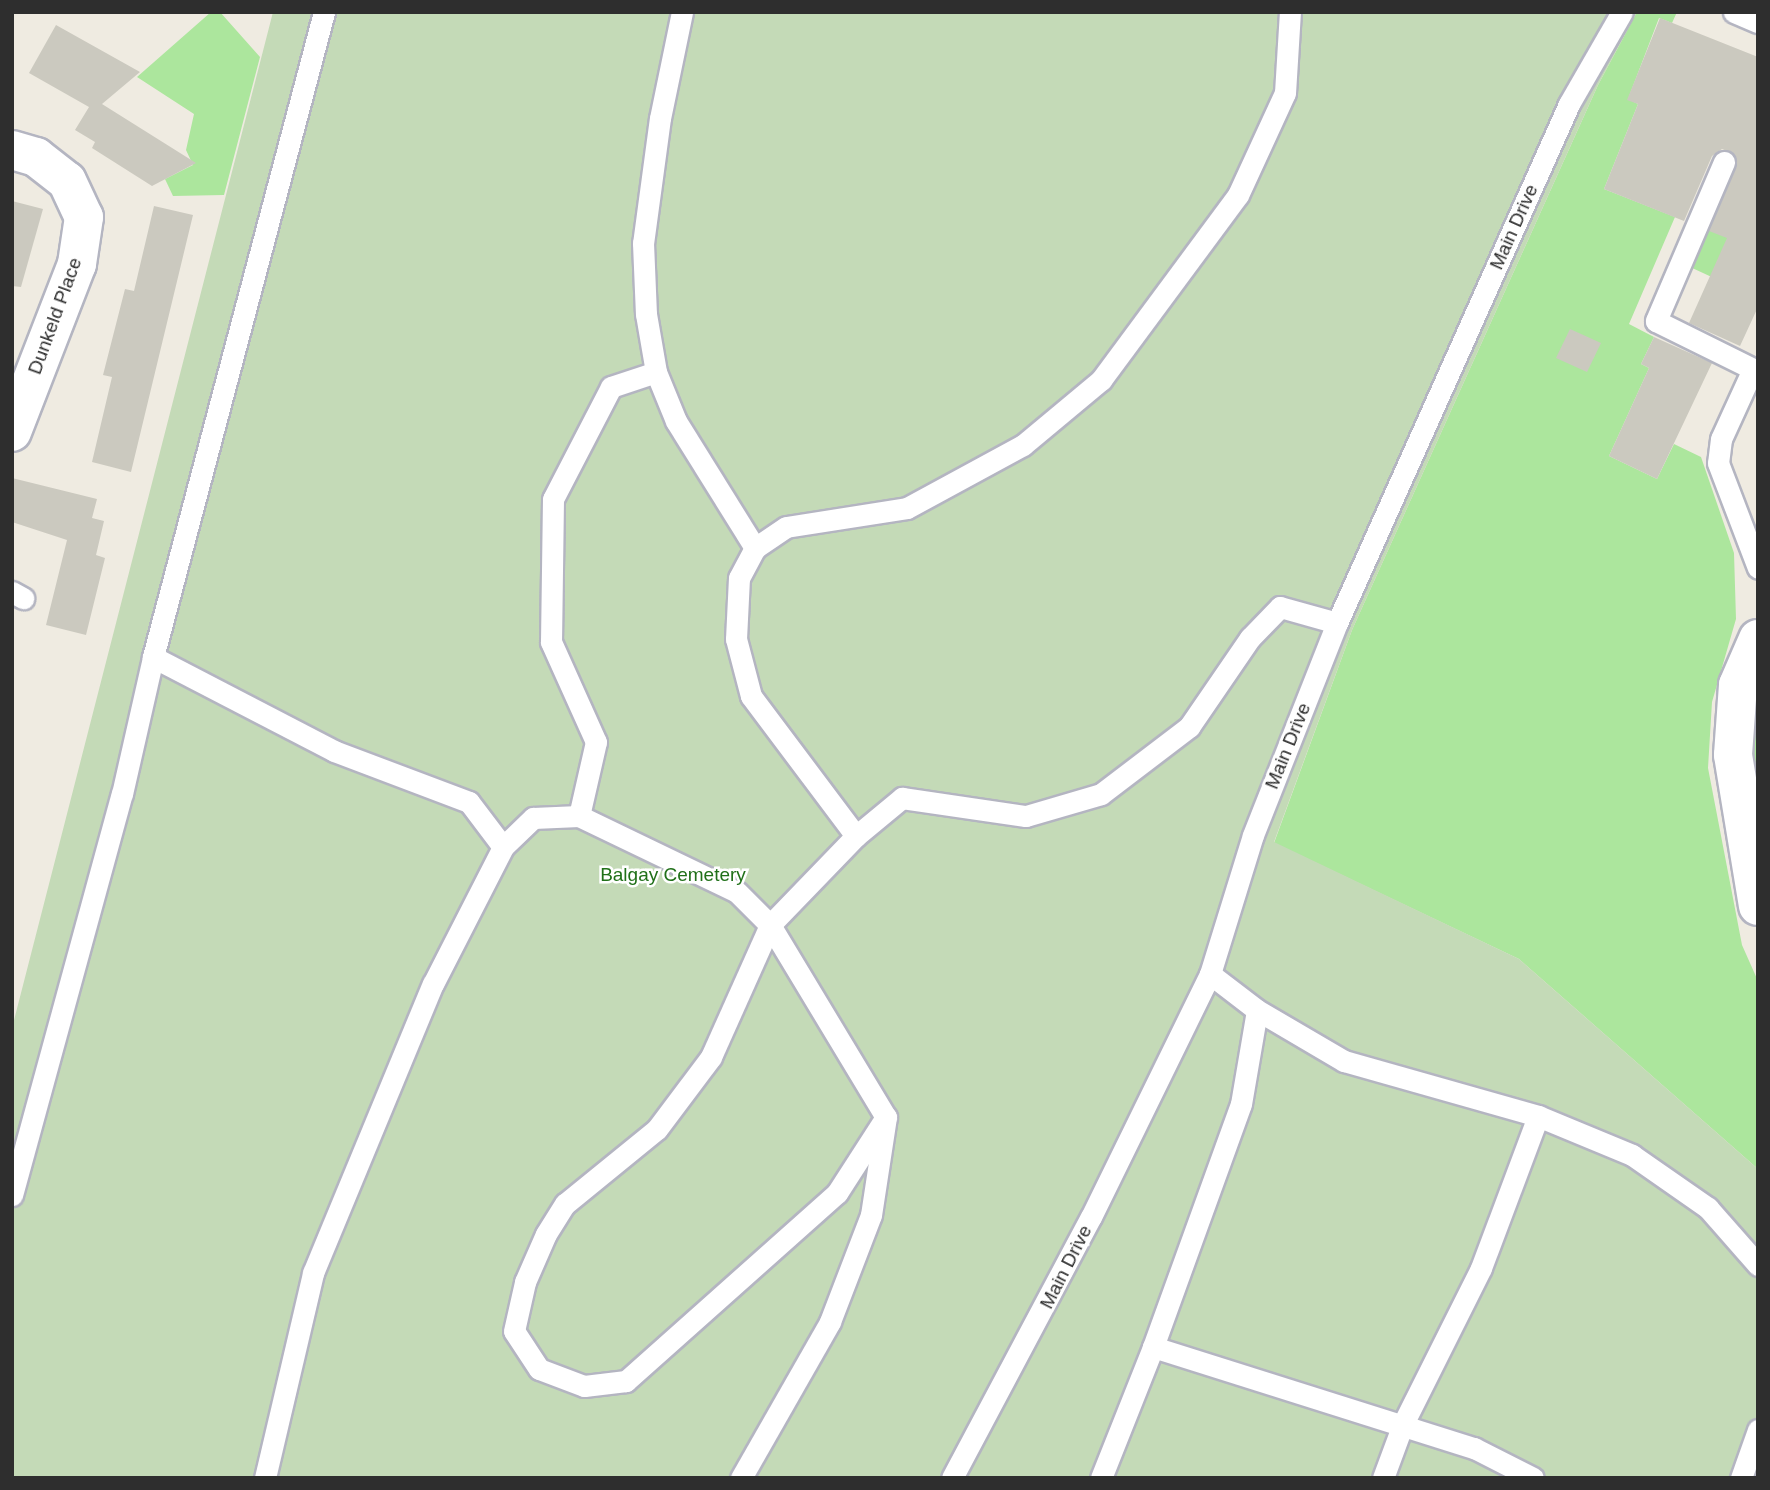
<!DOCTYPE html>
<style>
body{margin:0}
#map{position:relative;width:1770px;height:1490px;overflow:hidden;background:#efebe1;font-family:Arial,sans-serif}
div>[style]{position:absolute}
.green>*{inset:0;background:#ace69d}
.cemetery>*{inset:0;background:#c4dab7}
.building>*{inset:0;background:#cbc9bf}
.roads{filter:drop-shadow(2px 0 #b4b5c1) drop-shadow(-2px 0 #b4b5c1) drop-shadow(0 2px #b4b5c1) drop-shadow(0 -2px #b4b5c1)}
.service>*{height:21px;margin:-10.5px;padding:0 10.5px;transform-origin:10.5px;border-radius:10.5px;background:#fff}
.minor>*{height:38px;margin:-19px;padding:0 19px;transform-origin:19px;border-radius:19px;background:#fff}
span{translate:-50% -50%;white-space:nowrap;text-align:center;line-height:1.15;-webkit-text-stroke:5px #fff;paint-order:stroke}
.street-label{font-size:19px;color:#2e2e2e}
.park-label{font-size:19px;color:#207019}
.frame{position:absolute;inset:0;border:14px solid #2e2e2e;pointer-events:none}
</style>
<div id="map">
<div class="green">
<div style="clip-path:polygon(211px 12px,220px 12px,260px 57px,224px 195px,173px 196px,165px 179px,193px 165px,186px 150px,194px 114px,137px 77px)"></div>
<div style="clip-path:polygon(1637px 12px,1677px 12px,1672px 23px,1659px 18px,1628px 99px,1638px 104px,1604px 189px,1675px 217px,1629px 324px,1654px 337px,1641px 364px,1649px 368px,1609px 456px,1657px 479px,1674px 444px,1701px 457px,1734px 553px,1736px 619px,1712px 702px,1708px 768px,1742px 945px,1758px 981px,1758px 1169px,1519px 959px,1274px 843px,1352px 630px,1598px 85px)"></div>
<div style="clip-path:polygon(1758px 154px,1716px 279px,1690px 267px,1735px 162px)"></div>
<div style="clip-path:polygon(1758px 675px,1758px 787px,1745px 773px)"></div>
</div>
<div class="cemetery">
<div style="clip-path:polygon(273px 12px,1637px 12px,1598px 85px,1352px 630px,1274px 842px,1519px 959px,1758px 1169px,1758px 1478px,12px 1478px,12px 1028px)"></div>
</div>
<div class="building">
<div style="clip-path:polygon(1660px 18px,1758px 57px,1758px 307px,1740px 346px,1689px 323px,1727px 238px,1709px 231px,1736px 167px,1734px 154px,1722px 149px,1712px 156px,1684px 221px,1604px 189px,1638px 104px,1627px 100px)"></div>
<div style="clip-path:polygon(56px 25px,140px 72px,102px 104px,196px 163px,152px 186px,92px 148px,95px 142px,75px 130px,89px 107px,29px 73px)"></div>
<div style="clip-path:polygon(12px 201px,43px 209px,21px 287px,12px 286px)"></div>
<div style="clip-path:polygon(154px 206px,193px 215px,131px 472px,92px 462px,112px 377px,103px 375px,125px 289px,134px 291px)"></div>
<div style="clip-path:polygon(1570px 329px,1601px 343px,1587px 372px,1556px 358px)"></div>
<div style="clip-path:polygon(1654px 337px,1712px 363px,1657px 479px,1609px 456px,1649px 368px,1641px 364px)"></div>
<div style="clip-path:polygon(12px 478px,97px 499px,92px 518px,104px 521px,96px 555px,105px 558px,86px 635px,46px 625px,67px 540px,12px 522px)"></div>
</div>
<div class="roads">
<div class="service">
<div style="left:682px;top:12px;width:108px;rotate:101.7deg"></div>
<div style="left:660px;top:118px;width:126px;rotate:97.7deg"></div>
<div style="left:643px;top:243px;width:71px;rotate:87.6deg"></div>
<div style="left:646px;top:314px;width:59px;rotate:80.2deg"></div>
<div style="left:656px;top:372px;width:53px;rotate:67.8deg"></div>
<div style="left:676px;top:421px;width:150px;rotate:58.1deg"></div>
<div style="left:1734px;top:12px;width:26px;rotate:23deg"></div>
<div style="left:1724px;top:162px;width:173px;rotate:113.2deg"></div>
<div style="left:1656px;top:321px;width:108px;rotate:26.3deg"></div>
<div style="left:1753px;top:369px;width:77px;rotate:114.6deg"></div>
<div style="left:1721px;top:439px;width:24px;rotate:97deg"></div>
<div style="left:1718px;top:463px;width:112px;rotate:69.1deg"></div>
<div style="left:12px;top:592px;width:13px;rotate:29deg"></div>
<div style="left:153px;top:657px;width:204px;rotate:27.4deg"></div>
<div style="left:334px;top:751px;width:144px;rotate:20.7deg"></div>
<div style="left:469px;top:802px;width:56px;rotate:52.9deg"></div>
<div style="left:579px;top:816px;width:76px;rotate:-77.1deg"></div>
<div style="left:596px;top:742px;width:110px;rotate:-114.2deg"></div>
<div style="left:551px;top:642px;width:143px;rotate:-89.2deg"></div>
<div style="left:553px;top:499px;width:126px;rotate:-62.6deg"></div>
<div style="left:611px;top:387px;width:47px;rotate:-18.4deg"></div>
<div style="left:856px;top:836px;width:175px;rotate:-126.9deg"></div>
<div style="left:751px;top:696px;width:59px;rotate:-104.7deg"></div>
<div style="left:736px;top:639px;width:61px;rotate:-87.2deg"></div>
<div style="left:739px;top:578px;width:34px;rotate:-62deg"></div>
<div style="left:755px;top:548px;width:37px;rotate:-34deg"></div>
<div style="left:786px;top:527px;width:122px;rotate:-8.9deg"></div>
<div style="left:907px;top:508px;width:132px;rotate:-28.5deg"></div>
<div style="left:1023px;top:445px;width:102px;rotate:-39.8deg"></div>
<div style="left:1101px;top:380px;width:230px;rotate:-53.5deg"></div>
<div style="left:1238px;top:195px;width:112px;rotate:-65.3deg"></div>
<div style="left:1285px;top:93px;width:81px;rotate:-86.5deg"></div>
<div style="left:1210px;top:974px;width:59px;rotate:37.5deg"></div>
<div style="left:1257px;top:1010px;width:101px;rotate:30.4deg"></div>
<div style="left:1344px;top:1061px;width:202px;rotate:15.8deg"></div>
<div style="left:1538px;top:1116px;width:102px;rotate:22.5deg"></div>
<div style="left:1632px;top:1155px;width:93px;rotate:34.9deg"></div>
<div style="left:1708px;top:1208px;width:76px;rotate:48.7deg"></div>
<div style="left:886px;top:1117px;width:90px;rotate:122.8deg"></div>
<div style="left:837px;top:1193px;width:283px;rotate:138.3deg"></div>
<div style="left:626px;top:1381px;width:42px;rotate:173.2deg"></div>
<div style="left:584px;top:1386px;width:48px;rotate:-159.3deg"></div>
<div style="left:539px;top:1369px;width:45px;rotate:-123.3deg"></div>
<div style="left:514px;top:1331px;width:50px;rotate:-77.3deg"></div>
<div style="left:525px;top:1282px;width:52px;rotate:-66.4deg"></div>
<div style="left:546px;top:1234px;width:36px;rotate:-58deg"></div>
<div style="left:565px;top:1204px;width:119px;rotate:-39.2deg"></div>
<div style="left:657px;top:1129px;width:90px;rotate:-53.1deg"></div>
<div style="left:711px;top:1057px;width:145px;rotate:-65.9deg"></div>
<div style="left:770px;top:925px;width:124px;rotate:-46deg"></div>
<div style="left:856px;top:836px;width:60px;rotate:-39.6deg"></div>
<div style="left:902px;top:798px;width:125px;rotate:8.3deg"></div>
<div style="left:1026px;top:816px;width:78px;rotate:-16.3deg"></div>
<div style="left:1101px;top:794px;width:111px;rotate:-37.3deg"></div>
<div style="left:1189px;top:727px;width:108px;rotate:-55.6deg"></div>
<div style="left:1250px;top:638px;width:43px;rotate:-45.9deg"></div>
<div style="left:1280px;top:607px;width:59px;rotate:15.7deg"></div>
<div style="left:12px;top:1195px;width:416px;rotate:-74.7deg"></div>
<div style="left:122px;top:794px;width:140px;rotate:-77.2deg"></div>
<div style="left:153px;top:657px;width:667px;rotate:-75.15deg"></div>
<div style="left:1153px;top:1347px;width:337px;rotate:17.5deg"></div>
<div style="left:1474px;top:1448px;width:66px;rotate:27deg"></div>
<div style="left:265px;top:1478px;width:211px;rotate:-76.8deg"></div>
<div style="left:313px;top:1273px;width:313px;rotate:-67.5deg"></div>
<div style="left:433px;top:984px;width:154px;rotate:-62.9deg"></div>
<div style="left:503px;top:847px;width:42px;rotate:-44deg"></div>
<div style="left:533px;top:818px;width:46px;rotate:-2.5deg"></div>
<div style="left:579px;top:816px;width:175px;rotate:25.7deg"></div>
<div style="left:737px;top:892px;width:47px;rotate:45deg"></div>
<div style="left:770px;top:925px;width:224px;rotate:58.9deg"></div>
<div style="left:886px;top:1117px;width:99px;rotate:98.7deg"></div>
<div style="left:871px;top:1215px;width:115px;rotate:111deg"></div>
<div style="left:830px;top:1322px;width:180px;rotate:119.7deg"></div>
<div style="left:952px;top:1478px;width:296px;rotate:-62deg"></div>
<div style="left:1091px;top:1217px;width:271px;rotate:-63.9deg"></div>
<div style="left:1210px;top:974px;width:145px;rotate:-72.8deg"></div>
<div style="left:1253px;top:835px;width:228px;rotate:-68.4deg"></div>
<div style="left:1337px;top:623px;width:568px;rotate:-65.91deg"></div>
<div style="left:1569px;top:104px;width:106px;rotate:-60.1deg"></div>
<div style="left:1101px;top:1478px;width:141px;rotate:-68.3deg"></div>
<div style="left:1153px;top:1347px;width:258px;rotate:-70.1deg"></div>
<div style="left:1241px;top:1104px;width:95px;rotate:-80.3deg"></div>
<div style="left:1383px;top:1478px;width:58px;rotate:-69.7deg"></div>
<div style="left:1403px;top:1424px;width:174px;rotate:-63.4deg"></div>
<div style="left:1481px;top:1268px;width:162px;rotate:-69.4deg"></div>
<div style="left:1741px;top:1478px;width:51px;rotate:-70.5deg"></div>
</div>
<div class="minor">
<div style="left:12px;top:150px;width:25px;rotate:16deg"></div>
<div style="left:36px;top:157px;width:39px;rotate:38deg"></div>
<div style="left:67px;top:181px;width:40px;rotate:65deg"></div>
<div style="left:84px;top:217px;width:48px;rotate:98.5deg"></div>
<div style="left:77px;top:264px;width:180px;rotate:111.2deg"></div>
<div style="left:1758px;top:639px;width:50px;rotate:113.5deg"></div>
<div style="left:1738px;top:685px;width:70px;rotate:94.1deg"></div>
<div style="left:1733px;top:755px;width:153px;rotate:80.6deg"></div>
</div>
</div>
<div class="street-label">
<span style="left:1514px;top:227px;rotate:-66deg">Main Drive</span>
<span style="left:55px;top:316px;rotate:-70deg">Dunkeld Place</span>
<span style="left:1288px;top:746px;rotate:-68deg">Main Drive</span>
<span style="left:1066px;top:1267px;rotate:-63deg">Main Drive</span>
</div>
<div class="park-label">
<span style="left:673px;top:875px">Balgay Cemetery</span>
</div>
<div class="frame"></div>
</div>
